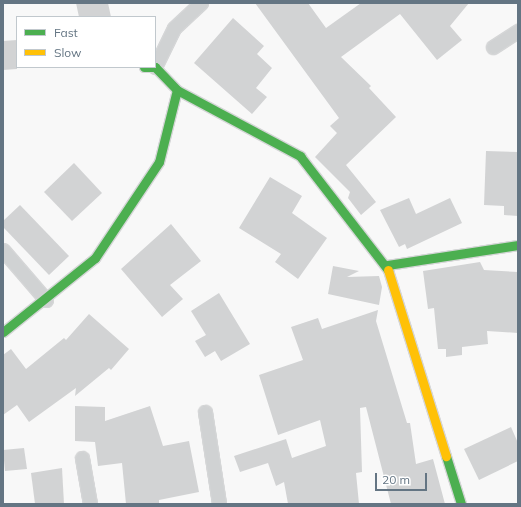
<!DOCTYPE html>
<style>
body{margin:0}
#map{position:relative;width:521px;height:507px;overflow:hidden;background:#f8f8f8;font-family:Mulish,sans-serif}
div>[style]{position:absolute}
.building>*{inset:0;background:#d2d3d4}
.roads{filter:drop-shadow(1px 0 #d5d6d7) drop-shadow(-1px 0 #d5d6d7) drop-shadow(0 1px #d5d6d7) drop-shadow(0 -1px #d5d6d7)}
.street>*{height:13px;margin:-6.5px;padding:0 6.5px;transform-origin:6.5px;border-radius:6.5px;background:#d0d2d3}
.fast>*{height:9px;margin:-4.5px;padding:0 4.5px;transform-origin:4.5px;border-radius:4.5px;background:#4caf50}
.slow>*{height:9px;margin:-4.5px;padding:0 4.5px;transform-origin:4.5px;border-radius:4.5px;background:#ffc107}
span{translate:-50% -50%;white-space:nowrap;text-align:center;line-height:1.15;-webkit-text-stroke:4px #fff;paint-order:stroke}
.frame{position:absolute;inset:0;border:4px solid #647583;pointer-events:none}
.legend{position:absolute;left:16px;top:16px;width:140px;height:52px;box-sizing:border-box;background:#fff;border:1px solid #c1c8cd;margin:0;padding:5px 7px;list-style:none;font-size:12px;color:#647583}
.legend li{display:flex;align-items:center;gap:8px;height:20px}
.legend b{width:20px;border:1px solid #c1c8cd}
.scale{position:absolute;left:375px;top:473px;width:52px;height:18px;box-sizing:border-box;border:2px solid #647583;border-top:0;padding-left:5px;font-size:12px;line-height:14px;white-space:nowrap;color:#647583;-webkit-text-stroke:3px #fff;paint-order:stroke}
</style>
<div id="map">
<div class="building">
<div style="clip-path:polygon(76px 3px,108px 3px,111px 17px,79px 17px)"></div>
<div style="clip-path:polygon(255px 3px,308px 3px,326px 28px,361px 3px,469px 3px,450px 26px,462px 40px,437px 60px,400px 14px,341px 57px,371px 86px,369px 88px,396px 117px,346px 165px,376px 202px,361px 215px,348px 198px,350px 192px,315px 157px,337px 133px,330px 126px,339px 118px)"></div>
<div style="clip-path:polygon(233px 18px,264px 46px,257px 54px,272px 68px,256px 88px,267px 97px,252px 114px,194px 63px)"></div>
<div style="clip-path:polygon(17px 40px,17px 69px,3px 70px,3px 41px)"></div>
<div style="clip-path:polygon(486px 151px,518px 152px,518px 216px,504px 215px,504px 206px,484px 205px)"></div>
<div style="clip-path:polygon(74px 163px,102px 193px,72px 221px,44px 192px)"></div>
<div style="clip-path:polygon(270px 177px,302px 196px,292px 213px,327px 238px,298px 279px,275px 262px,281px 254px,239px 228px)"></div>
<div style="clip-path:polygon(409px 198px,416px 214px,450px 198px,462px 223px,407px 249px,405px 244px,399px 247px,380px 210px)"></div>
<div style="clip-path:polygon(20px 205px,69px 256px,49px 275px,3px 227px,3px 221px)"></div>
<div style="clip-path:polygon(171px 224px,201px 261px,170px 285px,183px 299px,162px 317px,121px 269px)"></div>
<div style="clip-path:polygon(480px 262px,484px 270px,518px 272px,518px 333px,487px 331px,488px 344px,462px 347px,462px 355px,446px 357px,446px 349px,438px 349px,434px 308px,428px 309px,423px 271px)"></div>
<div style="clip-path:polygon(333px 266px,359px 271px,347px 277px,379px 276px,382px 287px,379px 305px,328px 294px)"></div>
<div style="clip-path:polygon(219px 293px,250px 344px,221px 361px,215px 351px,205px 357px,195px 341px,206px 335px,191px 311px)"></div>
<div style="clip-path:polygon(378px 310px,376px 321px,407px 423px,410px 423px,416px 464px,433px 459px,445px 504px,391px 504px,366px 407px,360px 408px,362px 472px,356px 473px,359px 504px,288px 504px,284px 482px,276px 486px,268px 463px,240px 472px,234px 456px,286px 439px,292px 458px,326px 446px,320px 420px,278px 435px,259px 375px,303px 360px,291px 327px,318px 318px,322px 329px)"></div>
<div style="clip-path:polygon(89px 314px,129px 349px,111px 370px,109px 368px,75px 396px,76px 388px,29px 422px,17px 405px,3px 415px,3px 355px,11px 349px,26px 369px,64px 338px,66px 340px)"></div>
<div style="clip-path:polygon(75px 406px,105px 407px,105px 421px,150px 406px,163px 446px,189px 441px,199px 492px,159px 500px,159px 504px,126px 504px,122px 463px,98px 466px,95px 442px,75px 441px)"></div>
<div style="clip-path:polygon(511px 427px,518px 443px,518px 461px,479px 480px,464px 449px)"></div>
<div style="clip-path:polygon(24px 448px,27px 469px,5px 471px,3px 450px)"></div>
<div style="clip-path:polygon(62px 468px,64px 504px,35px 504px,31px 473px)"></div>
</div>
<div class="roads">
<div class="street">
<div style="left:493px;top:47px;width:30px;rotate:-33deg"></div>
<div style="left:155px;top:67px;width:43px;rotate:-64deg"></div>
<div style="left:174px;top:28px;width:37px;rotate:-43deg"></div>
<div style="left:3px;top:250px;width:66px;rotate:49.3deg"></div>
<div style="left:205px;top:412px;width:93px;rotate:81.3deg"></div>
<div style="left:82px;top:458px;width:47px;rotate:80.1deg"></div>
</div>
<div class="fast">
<div style="left:144px;top:67px;width:11px"></div>
<div style="left:155px;top:67px;width:32px;rotate:46deg"></div>
<div style="left:177px;top:90px;width:140px;rotate:28.2deg"></div>
<div style="left:300px;top:156px;width:144px;rotate:52.3deg"></div>
<div style="left:387px;top:265px;width:133px;rotate:-8.7deg"></div>
<div style="left:3px;top:332px;width:118px;rotate:-38.8deg"></div>
<div style="left:95px;top:258px;width:115px;rotate:-56.3deg"></div>
<div style="left:159px;top:162px;width:74px;rotate:-76deg"></div>
<div style="left:446px;top:456px;width:50px;rotate:72.6deg"></div>
</div>
<div class="slow">
<div style="left:388px;top:270px;width:195px;rotate:72.7deg"></div>
</div>
</div>
<div class="frame"></div>
<ul class="legend">
<li><b style="height:5px;background:#4caf50"></b>Fast</li>
<li><b style="height:5px;background:#ffc107"></b>Slow</li>
</ul>
<div class="scale">20 m</div>
</div>
